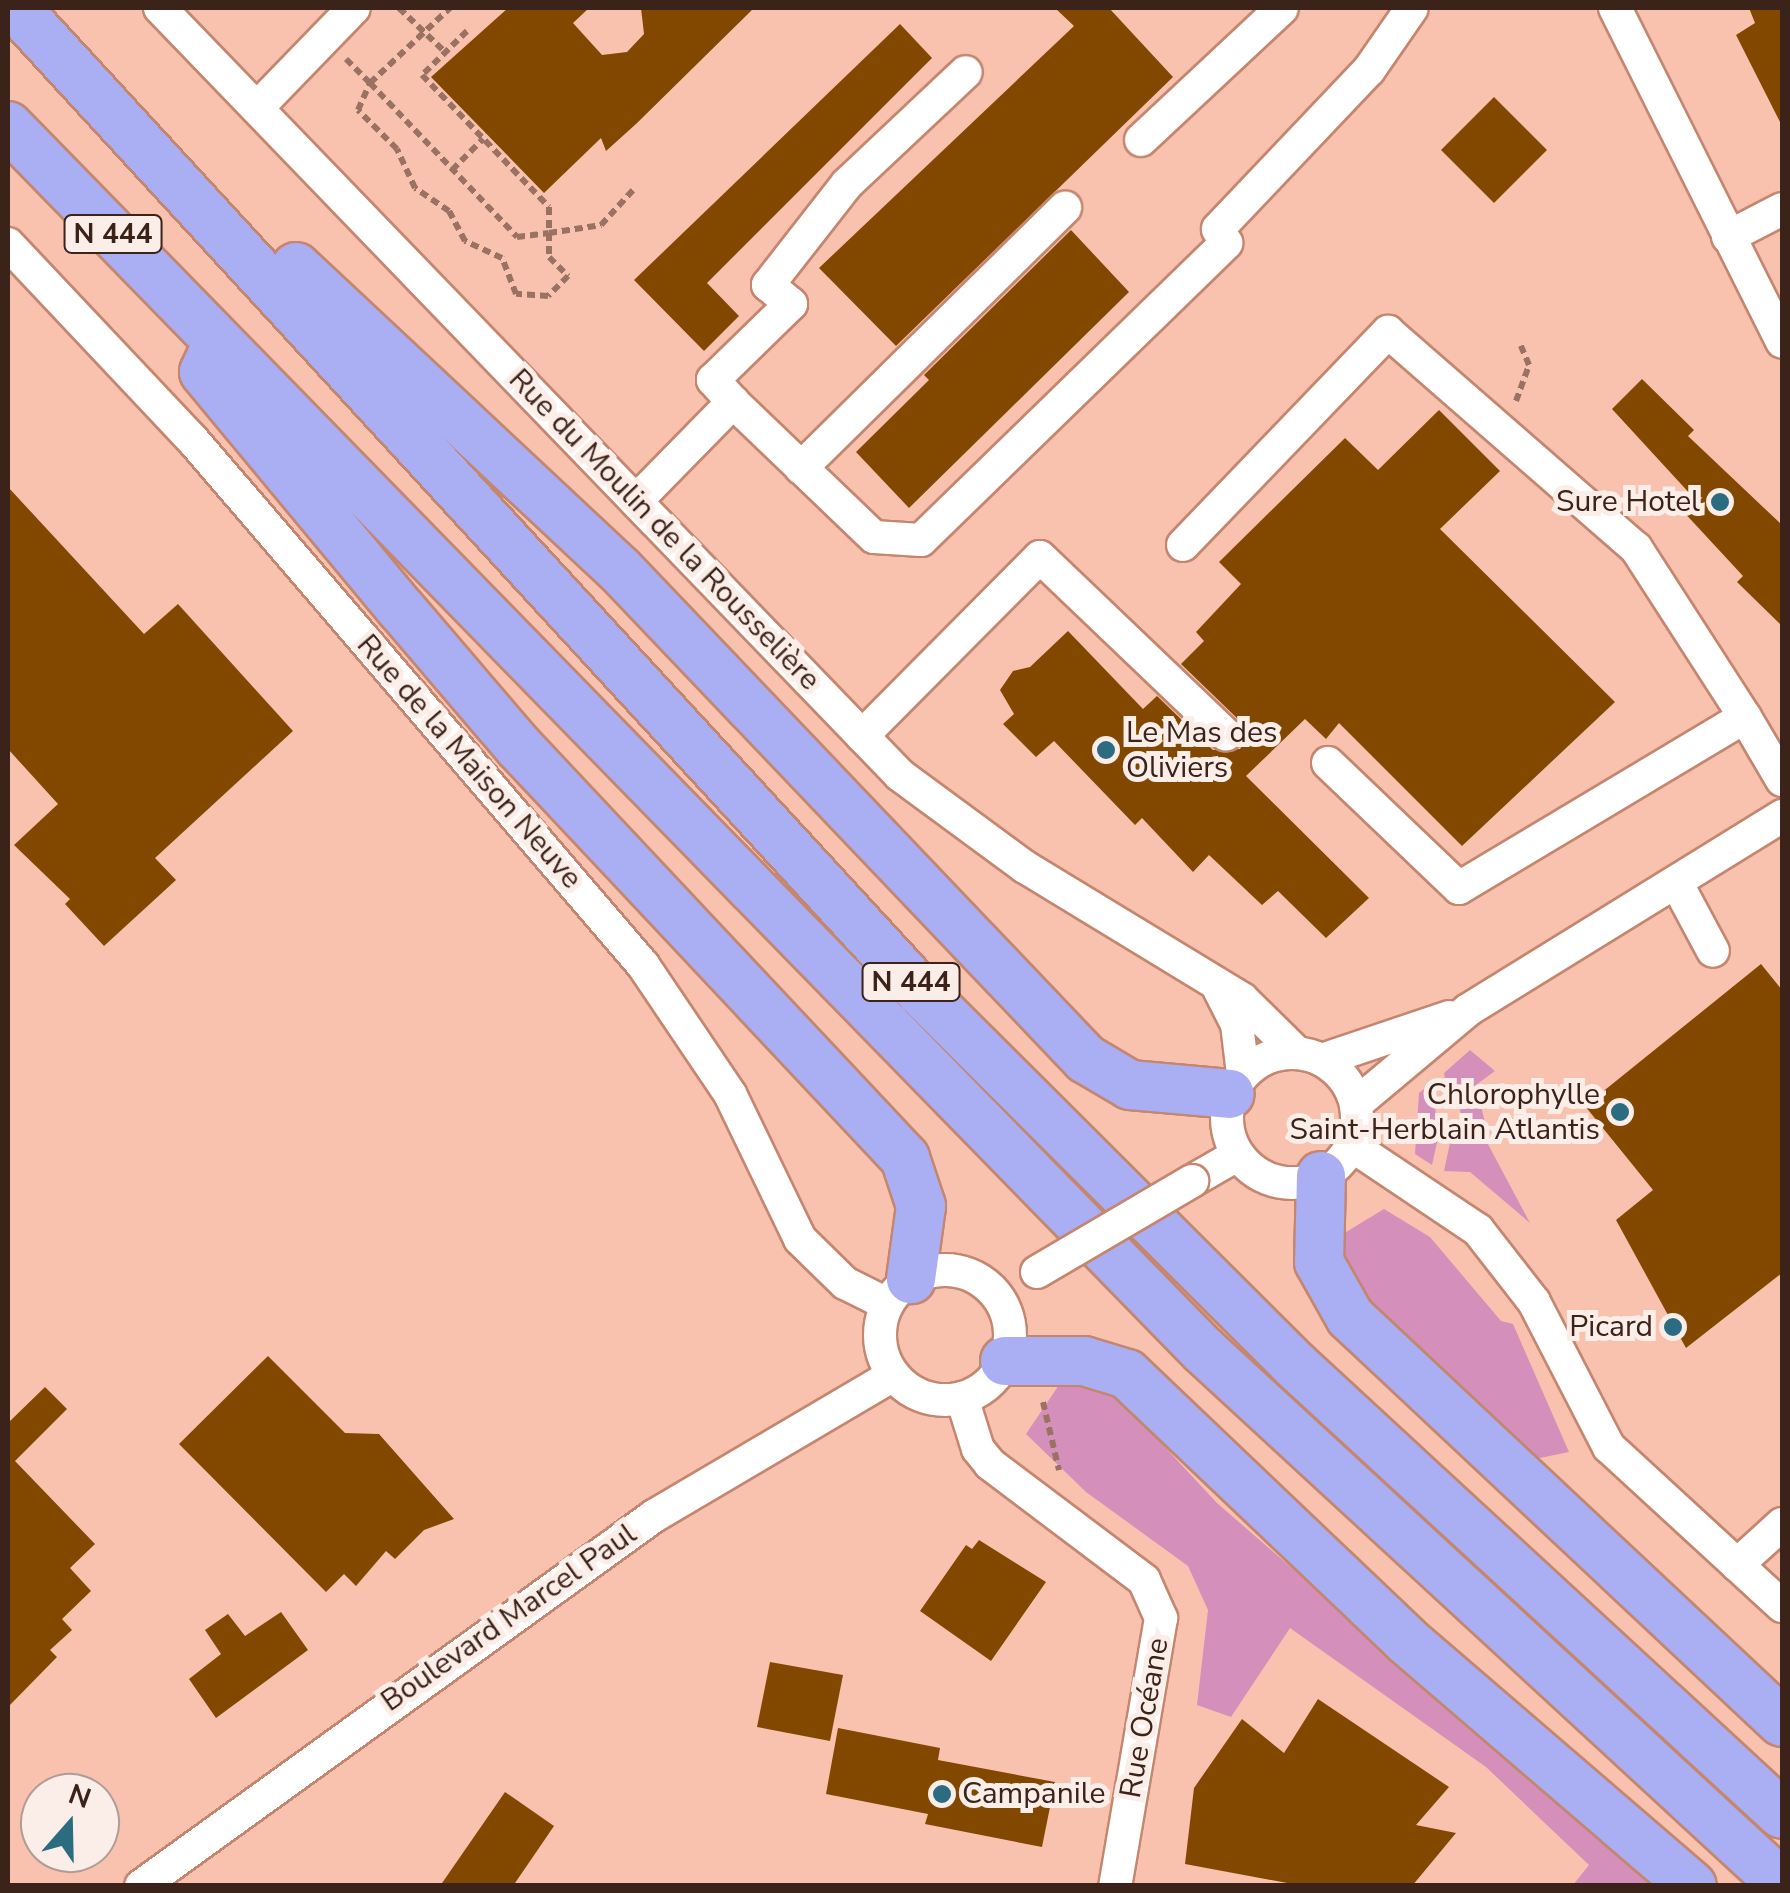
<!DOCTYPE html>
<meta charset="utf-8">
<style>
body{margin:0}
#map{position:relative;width:1790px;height:1893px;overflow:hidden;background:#f8c2ae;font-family:"Nunito Sans",sans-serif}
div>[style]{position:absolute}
.green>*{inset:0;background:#d490bb}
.building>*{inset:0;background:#834800}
.path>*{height:6px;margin-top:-3px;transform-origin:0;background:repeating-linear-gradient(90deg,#9a7264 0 8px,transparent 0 13px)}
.roads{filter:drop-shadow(2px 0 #c5866f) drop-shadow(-2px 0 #c5866f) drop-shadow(0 2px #c5866f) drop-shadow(0 -2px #c5866f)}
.minor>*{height:32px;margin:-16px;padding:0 16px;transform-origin:16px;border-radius:16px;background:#fff}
.minor>.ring{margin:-16px;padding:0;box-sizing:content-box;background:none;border:32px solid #fff;border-radius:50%}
.highway>*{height:48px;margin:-24px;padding:0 24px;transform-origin:24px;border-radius:24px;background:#aaaef2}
.bridges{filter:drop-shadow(2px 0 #c5866f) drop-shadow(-2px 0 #c5866f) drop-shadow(0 2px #c5866f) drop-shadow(0 -2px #c5866f)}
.minor-bridge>*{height:32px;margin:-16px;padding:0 16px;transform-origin:16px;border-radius:16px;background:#fff}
.dots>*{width:28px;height:28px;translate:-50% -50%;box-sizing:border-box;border:5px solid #fbede8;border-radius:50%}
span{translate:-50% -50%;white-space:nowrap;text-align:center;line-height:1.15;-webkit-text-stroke:10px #fbede8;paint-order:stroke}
.shield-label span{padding:2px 8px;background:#fbede8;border:2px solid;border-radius:8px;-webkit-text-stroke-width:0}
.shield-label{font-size:28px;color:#3c231a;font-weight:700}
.poi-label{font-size:30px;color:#3c231a}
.right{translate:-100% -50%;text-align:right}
.left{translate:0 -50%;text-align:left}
.street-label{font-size:30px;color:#3c231a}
.frame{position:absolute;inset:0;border:10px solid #3c231a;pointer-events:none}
.north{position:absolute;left:20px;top:1773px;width:100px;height:100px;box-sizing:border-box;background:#fbede8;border:2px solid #af9c96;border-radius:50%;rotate:20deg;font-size:28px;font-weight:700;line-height:40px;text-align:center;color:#3c231a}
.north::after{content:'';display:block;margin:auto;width:35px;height:45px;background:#2b6c80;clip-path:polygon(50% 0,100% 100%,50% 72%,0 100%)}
</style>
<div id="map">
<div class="green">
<div style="clip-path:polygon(1470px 1050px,1495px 1071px,1476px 1085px,1487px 1131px,1482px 1133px,1530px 1223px,1470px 1172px,1444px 1171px,1451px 1138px,1461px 1137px,1460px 1102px,1449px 1101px,1444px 1073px)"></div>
<div style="clip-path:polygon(1433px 1082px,1438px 1138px,1432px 1165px,1415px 1154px,1419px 1093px)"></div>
<div style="clip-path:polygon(1384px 1209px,1430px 1237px,1501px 1321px,1513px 1324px,1569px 1452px,1535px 1459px,1451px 1378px,1401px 1349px,1357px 1306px,1328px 1243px)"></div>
<div style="clip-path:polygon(1065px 1376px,1107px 1385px,1217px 1503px,1657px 1885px,1573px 1885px,1589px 1865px,1486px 1767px,1290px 1628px,1231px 1717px,1197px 1705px,1208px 1610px,1188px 1566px,1086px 1492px,1026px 1434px)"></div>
</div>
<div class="building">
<div style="clip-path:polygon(508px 8px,589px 8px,573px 23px,602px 55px,627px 52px,644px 34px,641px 8px,754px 8px,636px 124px,606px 151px,601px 138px,544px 193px,431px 77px)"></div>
<div style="clip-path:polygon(1055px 8px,1109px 8px,1173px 77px,896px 346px,819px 268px,1074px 26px)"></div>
<div style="clip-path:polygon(1749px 8px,1782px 8px,1782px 126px,1736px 35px,1755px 23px)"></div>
<div style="clip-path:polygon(900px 24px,932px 58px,707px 283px,739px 316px,704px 351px,634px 280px)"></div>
<div style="clip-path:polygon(1494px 97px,1547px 150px,1494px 203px,1441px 150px)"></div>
<div style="clip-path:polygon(1071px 230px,1129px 292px,909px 508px,856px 452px,929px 380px,924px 375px)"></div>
<div style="clip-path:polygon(1642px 379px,1694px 430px,1688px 436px,1782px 525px,1782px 626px,1737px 582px,1743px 576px,1680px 508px,1692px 496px,1612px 409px)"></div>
<div style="clip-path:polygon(1439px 410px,1500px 471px,1440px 529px,1615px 702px,1462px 846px,1339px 723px,1326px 739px,1305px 719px,1246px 776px,1369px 898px,1326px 938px,1278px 891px,1262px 905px,1209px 855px,1193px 872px,1142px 818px,1135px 825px,1054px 741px,1036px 757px,1003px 724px,1014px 714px,1000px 690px,1013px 671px,1030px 667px,1068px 631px,1143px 709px,1157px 696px,1213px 750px,1240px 749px,1246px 739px,1240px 721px,1181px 664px,1204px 641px,1196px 632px,1241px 584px,1219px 562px,1345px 438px,1378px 470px)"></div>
<div style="clip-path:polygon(8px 487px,144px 634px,178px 604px,293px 731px,155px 858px,176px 880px,104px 946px,65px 904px,70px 899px,14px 845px,58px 804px,8px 749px)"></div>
<div style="clip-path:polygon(1761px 964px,1782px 990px,1782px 1273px,1686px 1348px,1616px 1220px,1653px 1190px,1585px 1106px)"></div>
<div style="clip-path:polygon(268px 1356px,345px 1433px,379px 1434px,454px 1519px,424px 1530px,395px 1559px,386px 1551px,356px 1586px,344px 1574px,326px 1592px,179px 1444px)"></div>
<div style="clip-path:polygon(45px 1387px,67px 1409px,15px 1461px,95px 1544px,70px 1568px,91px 1591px,62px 1619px,72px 1630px,50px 1650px,57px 1657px,8px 1707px,8px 1423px)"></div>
<div style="clip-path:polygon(979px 1540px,1046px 1582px,991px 1661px,920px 1611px,966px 1545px,972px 1549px)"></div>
<div style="clip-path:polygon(281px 1612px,308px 1650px,216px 1718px,189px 1679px,221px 1654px,205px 1630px,228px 1614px,245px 1636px)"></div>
<div style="clip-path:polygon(770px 1662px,843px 1675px,830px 1741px,757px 1727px)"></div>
<div style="clip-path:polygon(1318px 1699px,1449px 1787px,1416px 1825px,1456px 1833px,1412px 1886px,1303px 1886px,1185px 1864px,1194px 1788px,1242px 1719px,1284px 1753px)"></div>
<div style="clip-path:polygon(838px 1728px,940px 1748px,938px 1760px,1055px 1782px,1042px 1847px,925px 1824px,928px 1814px,826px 1794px)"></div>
<div style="clip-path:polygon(505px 1792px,554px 1826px,513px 1886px,440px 1886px)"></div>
</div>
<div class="path">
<div style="left:399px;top:8px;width:64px;rotate:43.7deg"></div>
<div style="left:467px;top:31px;width:63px;rotate:135.6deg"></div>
<div style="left:422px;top:75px;width:183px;rotate:46.1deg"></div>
<div style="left:549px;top:207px;width:50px;rotate:90deg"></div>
<div style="left:549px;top:257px;width:27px;rotate:45deg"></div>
<div style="left:568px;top:276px;width:28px;rotate:135deg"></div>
<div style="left:548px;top:296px;width:32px;rotate:-176deg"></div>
<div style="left:516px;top:294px;width:39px;rotate:-111deg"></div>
<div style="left:502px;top:258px;width:41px;rotate:-155.3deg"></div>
<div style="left:465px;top:241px;width:34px;rotate:-118deg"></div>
<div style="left:449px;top:211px;width:41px;rotate:-145.9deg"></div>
<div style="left:415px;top:188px;width:43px;rotate:-114.8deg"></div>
<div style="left:397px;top:149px;width:55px;rotate:-135deg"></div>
<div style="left:358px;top:110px;width:30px;rotate:-66deg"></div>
<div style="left:370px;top:83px;width:213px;rotate:46.3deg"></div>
<div style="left:517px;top:237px;width:32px;rotate:-7deg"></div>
<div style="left:549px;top:233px;width:53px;rotate:-8.7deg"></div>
<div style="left:601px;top:225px;width:49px;rotate:-47.5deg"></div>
<div style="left:346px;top:59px;width:34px;rotate:45deg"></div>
<div style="left:370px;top:83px;width:110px;rotate:-43.2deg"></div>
<div style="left:452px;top:170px;width:44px;rotate:-45deg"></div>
<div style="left:1516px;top:401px;width:38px;rotate:-70deg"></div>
<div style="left:1529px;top:365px;width:21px;rotate:-113deg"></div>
<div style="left:1043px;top:1402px;width:70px;rotate:76.8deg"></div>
</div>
<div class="roads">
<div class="minor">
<div style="left:160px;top:8px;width:1066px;rotate:46.03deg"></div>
<div style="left:900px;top:775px;width:155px;rotate:36.4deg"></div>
<div style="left:1025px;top:867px;width:254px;rotate:31.3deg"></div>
<div style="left:1242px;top:999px;width:77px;rotate:44.5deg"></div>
<div style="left:1615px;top:8px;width:373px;rotate:63.4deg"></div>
<div style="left:257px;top:108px;width:139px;rotate:-45.9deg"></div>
<div style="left:1141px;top:140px;width:193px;rotate:-43.1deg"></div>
<div style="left:1728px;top:237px;width:61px;rotate:-27.4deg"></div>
<div style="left:8px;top:244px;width:268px;rotate:46.7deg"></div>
<div style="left:192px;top:439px;width:693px;rotate:49.39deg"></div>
<div style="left:643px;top:965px;width:156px;rotate:56deg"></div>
<div style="left:730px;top:1094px;width:161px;rotate:64.2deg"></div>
<div style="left:800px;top:1239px;width:63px;rotate:44.4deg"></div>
<div style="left:845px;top:1283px;width:47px;rotate:26.6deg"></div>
<div style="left:733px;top:402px;width:30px;rotate:-132deg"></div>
<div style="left:713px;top:380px;width:109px;rotate:-44.3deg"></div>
<div style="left:791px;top:304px;width:30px;rotate:-140deg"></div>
<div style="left:768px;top:285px;width:128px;rotate:-52deg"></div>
<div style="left:847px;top:184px;width:163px;rotate:-43.3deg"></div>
<div style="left:801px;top:468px;width:371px;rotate:-44.6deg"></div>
<div style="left:636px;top:501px;width:139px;rotate:-45.6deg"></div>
<div style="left:733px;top:402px;width:195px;rotate:43.8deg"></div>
<div style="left:874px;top:537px;width:47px;rotate:3.7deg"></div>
<div style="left:921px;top:540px;width:426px;rotate:-44.2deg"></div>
<div style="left:1226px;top:243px;width:16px;rotate:-120deg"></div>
<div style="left:1218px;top:229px;width:219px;rotate:-46.5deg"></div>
<div style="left:1369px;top:70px;width:75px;rotate:-55.3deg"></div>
<div style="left:1183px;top:545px;width:296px;rotate:-46.1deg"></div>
<div style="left:1388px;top:332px;width:329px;rotate:41.1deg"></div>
<div style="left:1636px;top:548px;width:201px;rotate:57.2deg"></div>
<div style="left:862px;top:736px;width:252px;rotate:-45.2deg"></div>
<div style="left:1040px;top:557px;width:257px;rotate:43.7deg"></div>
<div style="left:1328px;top:763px;width:181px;rotate:43.7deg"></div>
<div style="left:1459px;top:888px;width:333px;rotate:-30.9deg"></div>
<div style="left:1745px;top:717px;width:73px;rotate:59.6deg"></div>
<div style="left:1676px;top:882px;width:78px;rotate:61.8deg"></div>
<div style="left:1219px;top:989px;width:39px;rotate:63deg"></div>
<div style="left:1237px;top:1024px;width:50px;rotate:83.2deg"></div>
<div class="ring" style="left:1227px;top:1053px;width:98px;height:98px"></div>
<div style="left:1322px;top:1060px;width:134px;rotate:-18.7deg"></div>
<div style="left:1356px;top:1104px;width:146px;rotate:-40deg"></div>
<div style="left:1468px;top:1010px;width:369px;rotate:-31.7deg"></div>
<div style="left:1351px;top:1145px;width:153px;rotate:33.8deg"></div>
<div style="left:1478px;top:1230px;width:91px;rotate:52.1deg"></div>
<div style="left:1534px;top:1302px;width:163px;rotate:62.7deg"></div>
<div style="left:1609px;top:1447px;width:235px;rotate:42.6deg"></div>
<div style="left:1192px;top:1181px;width:52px;rotate:-30deg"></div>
<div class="ring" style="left:880px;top:1270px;width:98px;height:98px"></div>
<div style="left:962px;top:1398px;width:53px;rotate:72.6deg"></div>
<div style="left:978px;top:1449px;width:19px;rotate:51deg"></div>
<div style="left:990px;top:1464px;width:193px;rotate:37deg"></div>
<div style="left:1144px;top:1580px;width:42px;rotate:65.9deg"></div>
<div style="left:1161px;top:1618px;width:272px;rotate:99.7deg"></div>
<div style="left:1737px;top:1565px;width:61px;rotate:-42.3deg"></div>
<div style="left:141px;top:1886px;width:633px;rotate:-35.8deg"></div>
<div style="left:654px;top:1516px;width:277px;rotate:-30.5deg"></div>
</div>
<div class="highway">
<div style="left:16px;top:8px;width:1334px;rotate:47.4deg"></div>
<div style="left:919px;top:990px;width:531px;rotate:44.92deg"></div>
<div style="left:1295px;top:1365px;width:662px;rotate:42.68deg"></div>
<div style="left:8px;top:126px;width:1711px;rotate:45.69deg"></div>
<div style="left:1203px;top:1350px;width:788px;rotate:42.68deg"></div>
<div style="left:296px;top:267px;width:442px;rotate:43.1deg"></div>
<div style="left:619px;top:569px;width:677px;rotate:46.38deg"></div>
<div style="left:1086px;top:1059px;width:51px;rotate:30.6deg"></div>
<div style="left:1130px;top:1085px;width:100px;rotate:5.1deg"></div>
<div style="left:218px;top:342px;width:33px;rotate:115deg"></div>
<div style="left:204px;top:372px;width:308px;rotate:50.3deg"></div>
<div style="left:401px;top:609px;width:182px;rotate:49.5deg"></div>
<div style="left:519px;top:747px;width:564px;rotate:46.8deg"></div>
<div style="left:905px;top:1158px;width:51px;rotate:71.6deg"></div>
<div style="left:921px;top:1206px;width:74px;rotate:97.8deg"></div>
<div style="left:1321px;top:1176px;width:86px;rotate:91.3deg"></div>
<div style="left:1319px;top:1262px;width:63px;rotate:60.6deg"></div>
<div style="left:1350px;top:1317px;width:592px;rotate:43.15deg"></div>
<div style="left:1005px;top:1361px;width:79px"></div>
<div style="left:1084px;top:1361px;width:45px;rotate:16.8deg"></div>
<div style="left:1127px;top:1374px;width:385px;rotate:43.6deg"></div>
<div style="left:1406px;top:1640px;width:377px;rotate:40.7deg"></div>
</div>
</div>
<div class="bridges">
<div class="minor-bridge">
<div style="left:1037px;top:1272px;width:180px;rotate:-30.4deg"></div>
</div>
</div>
<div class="dots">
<div style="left:1720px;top:502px;background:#2b6c80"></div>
<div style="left:1106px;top:750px;background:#2b6c80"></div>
<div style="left:1620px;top:1112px;background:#2b6c80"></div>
<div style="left:1673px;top:1327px;background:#2b6c80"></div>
<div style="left:942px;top:1794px;background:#2b6c80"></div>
</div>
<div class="shield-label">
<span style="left:113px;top:234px">N 444</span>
<span style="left:911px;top:982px">N 444</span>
</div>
<div class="poi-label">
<span class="right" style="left:1700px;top:502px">Sure Hotel</span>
<span class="left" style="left:1126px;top:750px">Le Mas des<br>Oliviers</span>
<span class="right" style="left:1600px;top:1112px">Chlorophylle<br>Saint-Herblain Atlantis</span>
<span class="right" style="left:1653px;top:1327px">Picard</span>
<span class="left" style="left:962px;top:1794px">Campanile</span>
</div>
<div class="street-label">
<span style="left:664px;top:530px;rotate:46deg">Rue du Moulin de la Rousselière</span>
<span style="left:469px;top:762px;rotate:49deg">Rue de la Maison Neuve</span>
<span style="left:509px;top:1618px;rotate:-35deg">Boulevard Marcel Paul</span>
<span style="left:1145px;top:1718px;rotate:-80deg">Rue Océane</span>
</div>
<div class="frame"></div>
<div class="north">N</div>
</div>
